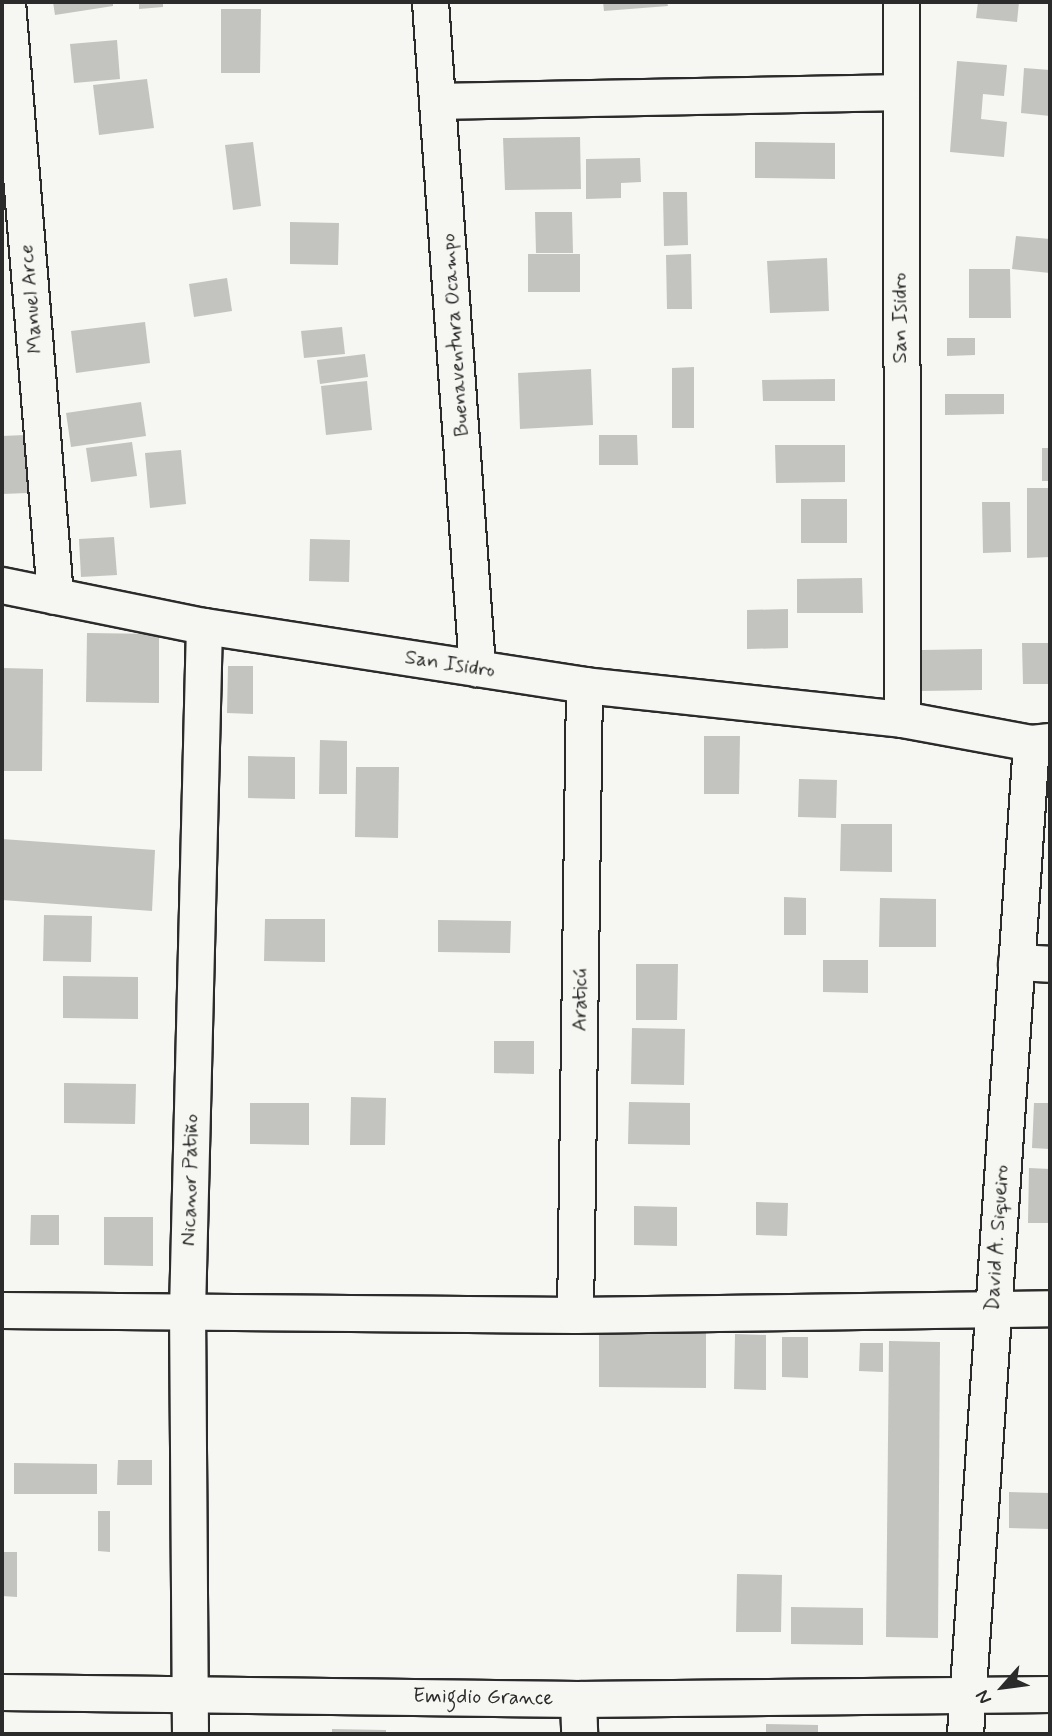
<!DOCTYPE html>
<meta charset="utf-8">
<style>
body{margin:0}
#map{position:relative;width:1052px;height:1736px;overflow:hidden;background:#f6f6f2;font-family:Mynerve,sans-serif}
div>[style]{position:absolute}
.building>*{inset:0;background:#c3c3c0}
.roads{filter:drop-shadow(2px 0 #2b2b2b) drop-shadow(-2px 0 #2b2b2b) drop-shadow(0 2px #2b2b2b) drop-shadow(0 -2px #2b2b2b)}
.street>*{height:35px;margin:-17.5px;padding:0 17.5px;transform-origin:17.5px;border-radius:17.5px;background:#f6f6f2}
span{translate:-50% -50%;white-space:nowrap;text-align:center;line-height:1.15;-webkit-text-stroke:5px #f6f6f2;paint-order:stroke}
.street-label{font-size:21px;color:#2b2b2b}
.frame{position:absolute;inset:0;border:4px solid #2b2b2b;pointer-events:none}
.north{position:absolute;left:968px;top:1652px;width:70px;height:70px;-webkit-text-stroke:5px #f6f6f2;paint-order:stroke;rotate:242deg;font-size:19px;font-weight:700;line-height:28px;text-align:center;color:#2b2b2b}
.north::after{content:'';display:block;margin:auto;width:24px;height:32px;background:#2b2b2b;clip-path:polygon(50% 0,100% 100%,50% 72%,0 100%)}
</style>
<div id="map">
<div class="building">
<div style="clip-path:polygon(53px 2px,113px 2px,113px 6px,55px 15px)"></div>
<div style="clip-path:polygon(139px 2px,163px 2px,163px 7px,139px 9px)"></div>
<div style="clip-path:polygon(603px 2px,667px 2px,668px 6px,604px 11px)"></div>
<div style="clip-path:polygon(978px 2px,1019px 2px,1017px 22px,976px 18px)"></div>
<div style="clip-path:polygon(221px 9px,261px 9px,260px 73px,221px 73px)"></div>
<div style="clip-path:polygon(117px 40px,120px 79px,74px 83px,70px 44px)"></div>
<div style="clip-path:polygon(957px 61px,1007px 65px,1004px 96px,983px 94px,981px 119px,1007px 122px,1004px 157px,950px 152px)"></div>
<div style="clip-path:polygon(1024px 68px,1050px 70px,1050px 116px,1021px 113px)"></div>
<div style="clip-path:polygon(147px 79px,154px 128px,99px 135px,93px 85px)"></div>
<div style="clip-path:polygon(580px 137px,581px 189px,505px 190px,503px 138px)"></div>
<div style="clip-path:polygon(253px 142px,261px 206px,233px 210px,225px 145px)"></div>
<div style="clip-path:polygon(755px 142px,835px 143px,835px 179px,755px 178px)"></div>
<div style="clip-path:polygon(640px 158px,641px 182px,621px 183px,621px 198px,586px 199px,586px 159px)"></div>
<div style="clip-path:polygon(663px 192px,687px 192px,688px 245px,664px 246px)"></div>
<div style="clip-path:polygon(535px 212px,572px 212px,573px 253px,536px 253px)"></div>
<div style="clip-path:polygon(290px 222px,339px 223px,338px 265px,290px 264px)"></div>
<div style="clip-path:polygon(1016px 236px,1050px 239px,1050px 273px,1012px 269px)"></div>
<div style="clip-path:polygon(528px 254px,580px 254px,580px 292px,528px 292px)"></div>
<div style="clip-path:polygon(691px 254px,692px 309px,667px 309px,666px 255px)"></div>
<div style="clip-path:polygon(827px 258px,829px 311px,770px 313px,767px 261px)"></div>
<div style="clip-path:polygon(969px 269px,1010px 269px,1011px 318px,969px 318px)"></div>
<div style="clip-path:polygon(227px 278px,232px 311px,194px 317px,189px 284px)"></div>
<div style="clip-path:polygon(145px 322px,150px 363px,76px 373px,71px 331px)"></div>
<div style="clip-path:polygon(342px 327px,345px 354px,304px 358px,301px 331px)"></div>
<div style="clip-path:polygon(947px 338px,975px 338px,975px 355px,947px 356px)"></div>
<div style="clip-path:polygon(365px 354px,368px 377px,320px 384px,317px 360px)"></div>
<div style="clip-path:polygon(694px 367px,694px 428px,672px 428px,672px 368px)"></div>
<div style="clip-path:polygon(591px 369px,593px 425px,520px 429px,518px 373px)"></div>
<div style="clip-path:polygon(835px 379px,835px 401px,763px 401px,762px 380px)"></div>
<div style="clip-path:polygon(367px 381px,372px 430px,326px 435px,321px 386px)"></div>
<div style="clip-path:polygon(945px 394px,1004px 394px,1004px 414px,945px 415px)"></div>
<div style="clip-path:polygon(141px 402px,146px 436px,71px 447px,66px 413px)"></div>
<div style="clip-path:polygon(25px 435px,28px 493px,2px 494px,2px 436px)"></div>
<div style="clip-path:polygon(599px 435px,637px 435px,638px 465px,599px 465px)"></div>
<div style="clip-path:polygon(132px 442px,137px 476px,91px 482px,86px 448px)"></div>
<div style="clip-path:polygon(775px 445px,845px 445px,845px 482px,776px 483px)"></div>
<div style="clip-path:polygon(1042px 448px,1050px 448px,1050px 481px,1042px 481px)"></div>
<div style="clip-path:polygon(181px 450px,186px 504px,150px 508px,145px 453px)"></div>
<div style="clip-path:polygon(1027px 488px,1050px 488px,1050px 557px,1027px 558px)"></div>
<div style="clip-path:polygon(801px 499px,847px 499px,847px 543px,801px 543px)"></div>
<div style="clip-path:polygon(982px 502px,1010px 502px,1011px 552px,983px 553px)"></div>
<div style="clip-path:polygon(114px 537px,117px 575px,81px 577px,79px 539px)"></div>
<div style="clip-path:polygon(310px 539px,350px 540px,349px 582px,309px 581px)"></div>
<div style="clip-path:polygon(862px 578px,863px 613px,797px 613px,797px 579px)"></div>
<div style="clip-path:polygon(788px 609px,788px 648px,747px 649px,747px 610px)"></div>
<div style="clip-path:polygon(87px 633px,159px 634px,159px 703px,86px 702px)"></div>
<div style="clip-path:polygon(1022px 643px,1050px 643px,1050px 684px,1023px 684px)"></div>
<div style="clip-path:polygon(982px 649px,982px 690px,922px 691px,922px 650px)"></div>
<div style="clip-path:polygon(228px 666px,253px 666px,253px 714px,227px 713px)"></div>
<div style="clip-path:polygon(2px 668px,43px 669px,42px 771px,2px 771px)"></div>
<div style="clip-path:polygon(704px 736px,740px 736px,739px 794px,704px 794px)"></div>
<div style="clip-path:polygon(320px 740px,347px 741px,347px 794px,319px 794px)"></div>
<div style="clip-path:polygon(248px 756px,295px 757px,295px 799px,248px 798px)"></div>
<div style="clip-path:polygon(356px 767px,399px 767px,398px 838px,355px 837px)"></div>
<div style="clip-path:polygon(799px 779px,837px 780px,836px 818px,798px 817px)"></div>
<div style="clip-path:polygon(841px 824px,892px 824px,892px 872px,840px 871px)"></div>
<div style="clip-path:polygon(2px 839px,155px 850px,152px 911px,2px 900px)"></div>
<div style="clip-path:polygon(784px 897px,806px 898px,806px 935px,784px 935px)"></div>
<div style="clip-path:polygon(880px 898px,936px 899px,936px 947px,879px 947px)"></div>
<div style="clip-path:polygon(44px 915px,92px 916px,91px 962px,43px 961px)"></div>
<div style="clip-path:polygon(265px 919px,325px 919px,325px 962px,264px 961px)"></div>
<div style="clip-path:polygon(438px 920px,511px 921px,510px 953px,438px 952px)"></div>
<div style="clip-path:polygon(823px 960px,868px 960px,868px 993px,823px 992px)"></div>
<div style="clip-path:polygon(636px 964px,678px 964px,677px 1020px,636px 1020px)"></div>
<div style="clip-path:polygon(63px 976px,138px 977px,138px 1019px,63px 1018px)"></div>
<div style="clip-path:polygon(632px 1028px,685px 1029px,684px 1085px,631px 1084px)"></div>
<div style="clip-path:polygon(494px 1041px,534px 1041px,534px 1074px,494px 1073px)"></div>
<div style="clip-path:polygon(64px 1083px,136px 1084px,135px 1124px,64px 1123px)"></div>
<div style="clip-path:polygon(351px 1097px,386px 1098px,385px 1145px,350px 1145px)"></div>
<div style="clip-path:polygon(629px 1102px,690px 1103px,690px 1145px,628px 1144px)"></div>
<div style="clip-path:polygon(250px 1103px,309px 1103px,309px 1145px,250px 1144px)"></div>
<div style="clip-path:polygon(1034px 1103px,1050px 1103px,1050px 1149px,1032px 1148px)"></div>
<div style="clip-path:polygon(1029px 1168px,1050px 1169px,1050px 1223px,1028px 1223px)"></div>
<div style="clip-path:polygon(756px 1202px,788px 1203px,787px 1236px,756px 1235px)"></div>
<div style="clip-path:polygon(634px 1206px,677px 1207px,677px 1246px,634px 1245px)"></div>
<div style="clip-path:polygon(31px 1215px,59px 1215px,59px 1245px,30px 1245px)"></div>
<div style="clip-path:polygon(104px 1217px,153px 1217px,153px 1266px,104px 1265px)"></div>
<div style="clip-path:polygon(599px 1327px,706px 1329px,706px 1388px,599px 1387px)"></div>
<div style="clip-path:polygon(735px 1334px,766px 1335px,766px 1390px,734px 1389px)"></div>
<div style="clip-path:polygon(782px 1337px,808px 1337px,808px 1378px,782px 1377px)"></div>
<div style="clip-path:polygon(889px 1341px,940px 1342px,938px 1638px,886px 1637px)"></div>
<div style="clip-path:polygon(860px 1343px,883px 1343px,883px 1372px,859px 1371px)"></div>
<div style="clip-path:polygon(118px 1460px,152px 1460px,152px 1485px,117px 1485px)"></div>
<div style="clip-path:polygon(14px 1463px,97px 1464px,97px 1494px,14px 1494px)"></div>
<div style="clip-path:polygon(1009px 1492px,1050px 1493px,1050px 1529px,1009px 1528px)"></div>
<div style="clip-path:polygon(98px 1511px,110px 1511px,110px 1552px,98px 1551px)"></div>
<div style="clip-path:polygon(2px 1552px,17px 1552px,17px 1597px,2px 1596px)"></div>
<div style="clip-path:polygon(737px 1574px,782px 1575px,781px 1632px,736px 1632px)"></div>
<div style="clip-path:polygon(791px 1607px,863px 1608px,863px 1645px,791px 1644px)"></div>
<div style="clip-path:polygon(766px 1724px,818px 1725px,818px 1734px,766px 1734px)"></div>
<div style="clip-path:polygon(332px 1729px,386px 1730px,386px 1734px,332px 1734px)"></div>
</div>
<div class="roads">
<div class="street">
<div style="left:7px;top:2px;width:596px;rotate:85.38deg"></div>
<div style="left:430px;top:2px;width:668px;rotate:85.96deg"></div>
<div style="left:901px;top:2px;width:717px;rotate:89.92deg"></div>
<div style="left:439px;top:101px;width:461px;rotate:-1.1deg"></div>
<div style="left:2px;top:585px;width:206px;rotate:11.5deg"></div>
<div style="left:204px;top:626px;width:385px;rotate:8.8deg"></div>
<div style="left:584px;top:685px;width:320px;rotate:6.1deg"></div>
<div style="left:902px;top:719px;width:131px;rotate:10.5deg"></div>
<div style="left:1031px;top:743px;width:19px;rotate:-6deg"></div>
<div style="left:1016px;top:962px;width:34px;rotate:3deg"></div>
<div style="left:2px;top:1310px;width:573px;rotate:0.5deg"></div>
<div style="left:575px;top:1315px;width:475px;rotate:-0.8deg"></div>
<div style="left:575px;top:1315px;width:630px;rotate:-89.18deg"></div>
<div style="left:2px;top:1692px;width:576px;rotate:0.7deg"></div>
<div style="left:578px;top:1699px;width:472px;rotate:-0.6deg"></div>
<div style="left:578px;top:1699px;width:35px;rotate:88deg"></div>
<div style="left:190px;top:1734px;width:423px;rotate:-90.4deg"></div>
<div style="left:187px;top:1311px;width:685px;rotate:-88.58deg"></div>
<div style="left:965px;top:1734px;width:993px;rotate:-86.19deg"></div>
</div>
</div>
<div class="street-label">
<span style="left:31px;top:299px;rotate:-95deg">Manuel Arce</span>
<span style="left:900px;top:318px;rotate:-90deg">San Isidro</span>
<span style="left:455px;top:335px;rotate:-94deg">Buenaventura Ocampo</span>
<span style="left:450px;top:664px;rotate:9deg">San Isidro</span>
<span style="left:580px;top:1000px;rotate:-89deg">Araticú</span>
<span style="left:190px;top:1180px;rotate:-89deg">Nicanor Patiño</span>
<span style="left:997px;top:1238px;rotate:-86deg">David A. Siqueiro</span>
<span style="left:483px;top:1697px;rotate:1deg">Emigdio Grance</span>
</div>
<div class="frame"></div>
<div class="north">N</div>
</div>
